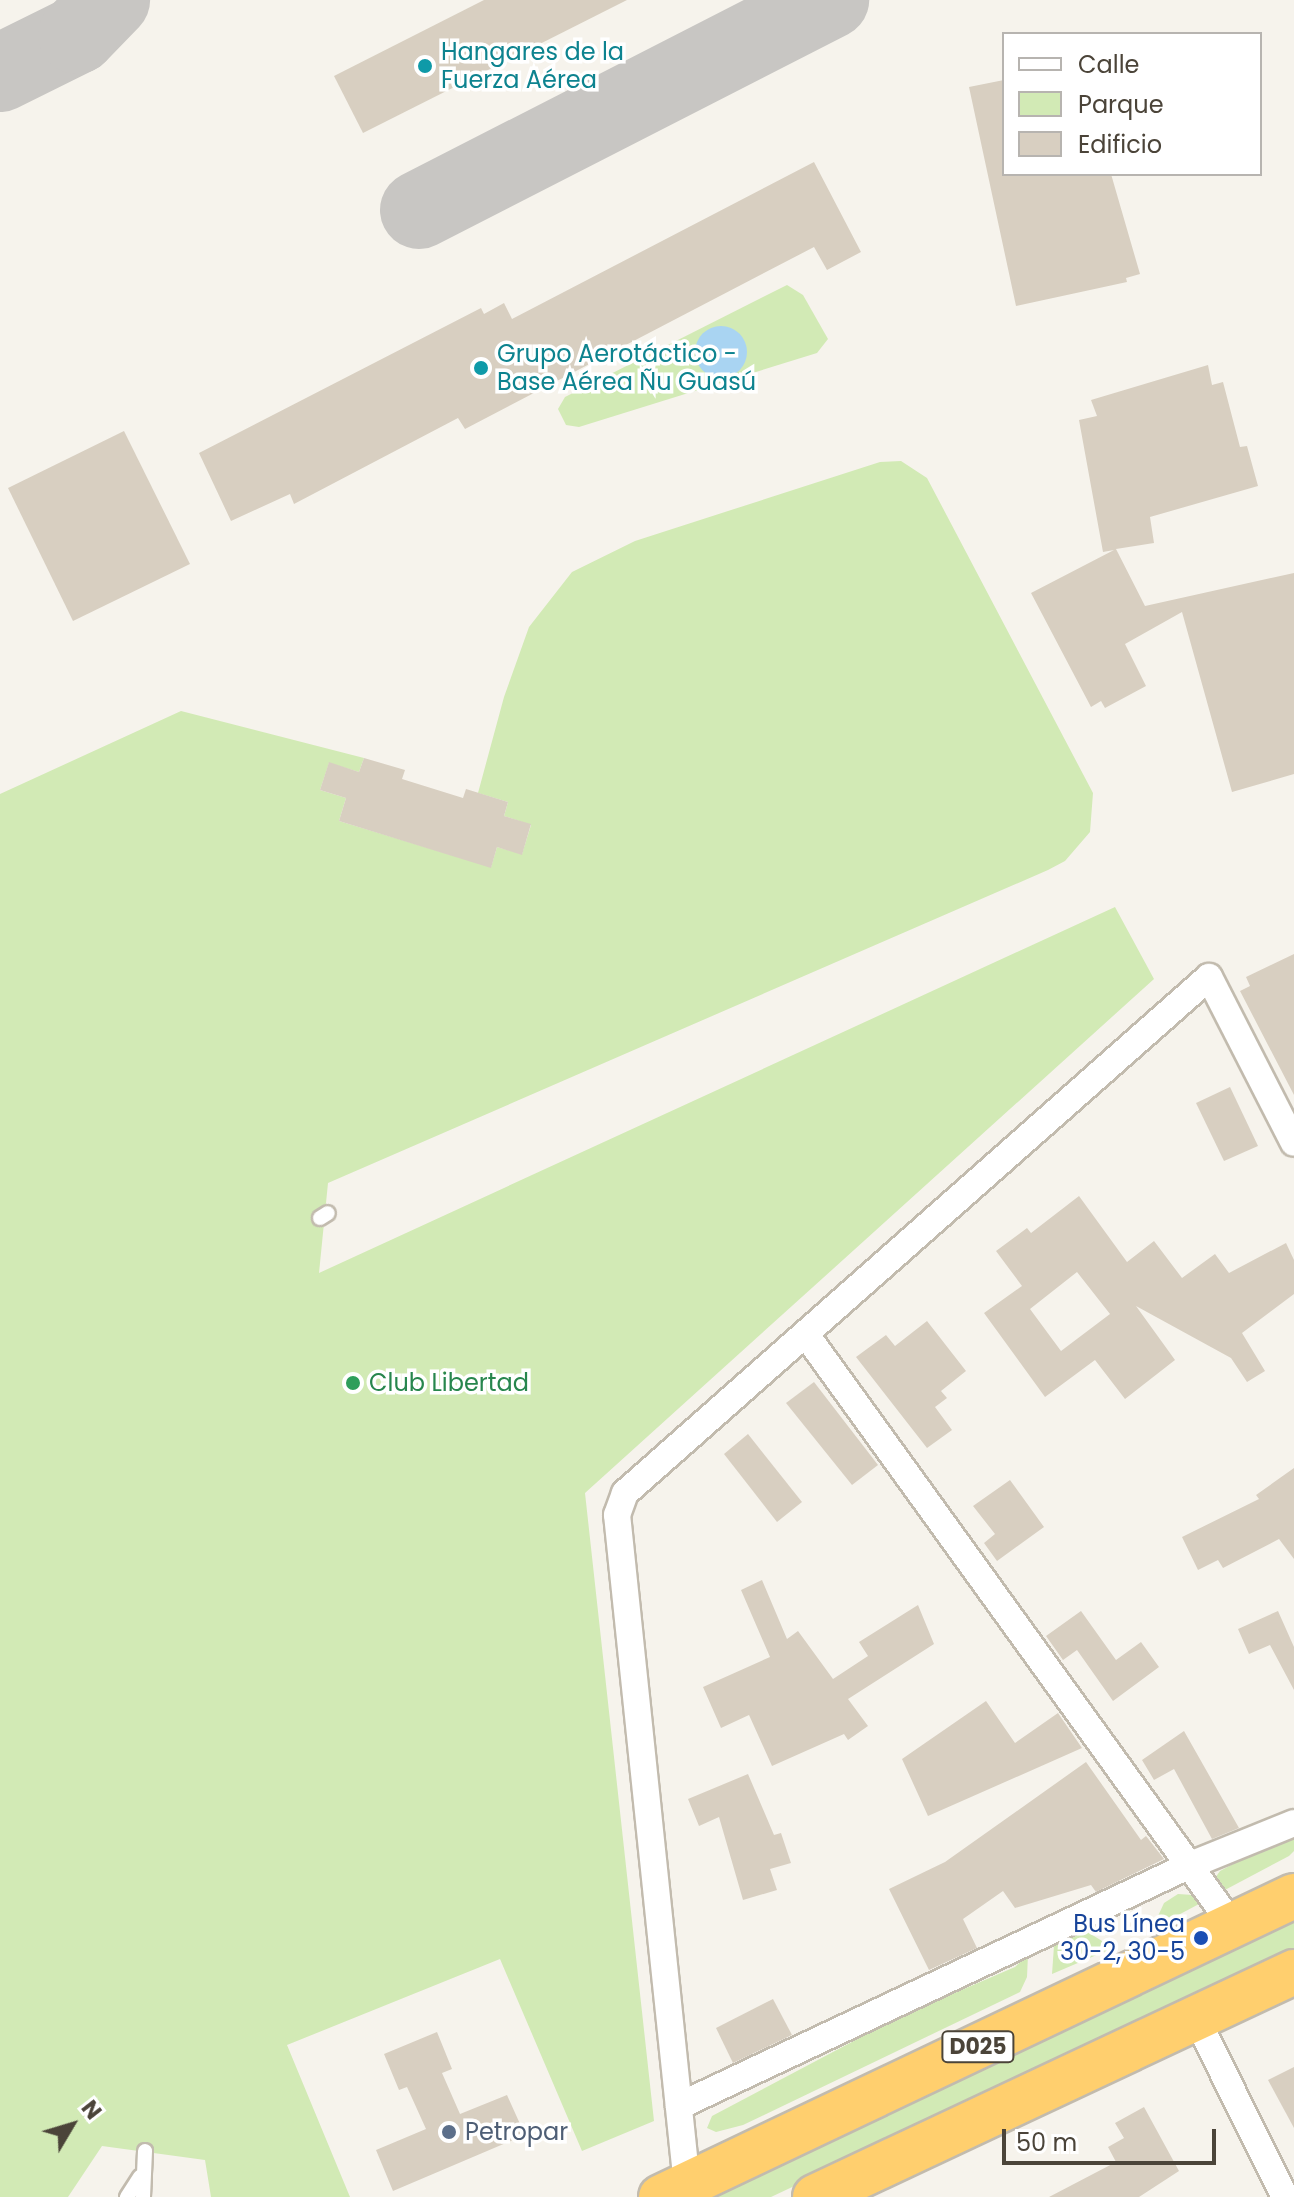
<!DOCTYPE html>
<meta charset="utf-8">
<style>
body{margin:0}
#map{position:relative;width:1294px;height:2197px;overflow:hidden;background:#f6f3ec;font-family:Poppins,sans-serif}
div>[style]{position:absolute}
.green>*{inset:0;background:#d2eab5}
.water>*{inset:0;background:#a9d4f2}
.round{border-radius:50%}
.taxiway>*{height:78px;margin:-39px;padding:0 39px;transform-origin:39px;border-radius:39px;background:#c8c6c3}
.building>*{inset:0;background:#d8cfc1}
.roads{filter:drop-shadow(2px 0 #c2bbae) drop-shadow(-2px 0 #c2bbae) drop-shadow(0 2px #c2bbae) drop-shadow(0 -2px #c2bbae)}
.lane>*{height:14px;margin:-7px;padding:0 7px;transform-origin:7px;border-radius:7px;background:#fff}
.street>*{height:26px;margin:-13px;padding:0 13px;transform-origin:13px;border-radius:13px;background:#fff}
.highway>*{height:44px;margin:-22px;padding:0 22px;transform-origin:22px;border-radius:22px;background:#ffcf6e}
.dots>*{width:22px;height:22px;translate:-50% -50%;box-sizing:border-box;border:4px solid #fff;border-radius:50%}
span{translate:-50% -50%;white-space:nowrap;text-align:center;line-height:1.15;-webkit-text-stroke:7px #fff;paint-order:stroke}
.shield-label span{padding:2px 6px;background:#fff;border:2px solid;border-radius:6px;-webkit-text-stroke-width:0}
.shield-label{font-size:22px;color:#4b4439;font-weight:700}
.culture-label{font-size:24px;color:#0d838f}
.left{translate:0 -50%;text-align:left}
.leisure-label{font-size:24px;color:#27864d}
.transit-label{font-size:24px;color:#164399}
.right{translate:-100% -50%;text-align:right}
.service-label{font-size:24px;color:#4e5e75}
.legend{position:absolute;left:1002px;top:32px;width:260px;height:144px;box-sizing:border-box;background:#fff;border:2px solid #b7b4b0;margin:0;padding:10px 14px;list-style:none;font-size:24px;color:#4b4439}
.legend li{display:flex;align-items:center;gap:16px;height:40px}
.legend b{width:40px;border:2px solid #b7b4b0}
.north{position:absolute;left:32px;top:2085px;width:80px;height:80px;-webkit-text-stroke:6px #fff;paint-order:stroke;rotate:52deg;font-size:22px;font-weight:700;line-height:32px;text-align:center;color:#4b4439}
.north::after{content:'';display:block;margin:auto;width:28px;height:36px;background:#4b4439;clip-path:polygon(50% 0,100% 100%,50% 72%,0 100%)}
.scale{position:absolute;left:1002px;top:2129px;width:214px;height:36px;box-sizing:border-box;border:4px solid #4b4439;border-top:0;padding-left:10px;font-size:24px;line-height:28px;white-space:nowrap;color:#4b4439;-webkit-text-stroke:6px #fff;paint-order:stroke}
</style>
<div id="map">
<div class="green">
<div style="clip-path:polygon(787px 285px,803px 295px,828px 339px,817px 353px,579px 427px,566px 425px,558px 409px,565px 397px)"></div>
<div style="clip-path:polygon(901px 461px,927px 478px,1093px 793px,1090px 832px,1065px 861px,1048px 870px,328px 1183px,319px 1273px,1115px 907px,1154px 979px,585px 1493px,654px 2121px,582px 2151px,500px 1959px,287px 2045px,350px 2197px,211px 2197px,205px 2160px,102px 2146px,68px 2197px,0 2197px,0 794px,181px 711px,364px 758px,359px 772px,329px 763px,320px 790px,346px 798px,339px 821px,491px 867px,497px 847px,522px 854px,531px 825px,504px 816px,508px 802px,478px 793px,504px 697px,529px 627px,572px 572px,635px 541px,880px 462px)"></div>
<div style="clip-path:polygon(1294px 1831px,1294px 1851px,1289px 1856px,1223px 1891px,1215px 1878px,1220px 1871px)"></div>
<div style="clip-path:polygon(1178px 1894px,1193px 1895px,1199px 1904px,1152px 1929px,1164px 1903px)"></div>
<div style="clip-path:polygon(1294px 1912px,1294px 1950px,1183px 2003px,771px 2197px,692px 2197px)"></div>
<div style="clip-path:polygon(1083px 1929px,1113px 1948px,1052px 1974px,1054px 1946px)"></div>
<div style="clip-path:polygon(1028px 1955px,1027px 1977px,1020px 1992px,743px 2125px,716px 2132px,707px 2128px,712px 2116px,901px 2016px,1015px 1967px)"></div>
</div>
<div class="water">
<div class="round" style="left:695px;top:326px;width:52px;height:52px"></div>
</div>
<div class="taxiway">
<div style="left:0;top:73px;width:86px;rotate:-26.3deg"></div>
<div style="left:77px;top:35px;width:49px;rotate:-45.8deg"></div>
<div style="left:419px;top:210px;width:462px;rotate:-27.1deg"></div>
</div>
<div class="building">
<div style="clip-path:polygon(484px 0,627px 0,363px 133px,334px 76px)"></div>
<div style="clip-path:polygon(1004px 80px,1004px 174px,1111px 174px,1140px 274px,1126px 278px,1127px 282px,1016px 306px,969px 87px)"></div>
<div style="clip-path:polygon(814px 162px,861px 252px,827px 270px,814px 247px,465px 429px,458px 418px,294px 504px,290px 494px,231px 521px,199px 453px,481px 308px,484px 314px,504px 303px,512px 319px)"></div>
<div style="clip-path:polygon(1208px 365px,1212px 385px,1223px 382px,1240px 447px,1247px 446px,1258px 486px,1150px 517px,1154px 543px,1116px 549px,1145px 606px,1294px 573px,1294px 774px,1232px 792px,1182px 612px,1125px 644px,1146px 686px,1105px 708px,1101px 701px,1091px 707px,1031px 593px,1114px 550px,1103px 552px,1079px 420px,1097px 416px,1091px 400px)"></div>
<div style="clip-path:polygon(124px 431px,190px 564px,73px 621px,8px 488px)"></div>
<div style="clip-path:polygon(364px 758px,405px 770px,402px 779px,463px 798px,466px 789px,508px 802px,504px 816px,531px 824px,522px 855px,497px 847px,491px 868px,339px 821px,346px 798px,320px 790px,329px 762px,359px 772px)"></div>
<div style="clip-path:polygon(1294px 954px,1294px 1095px,1240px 991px,1250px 986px,1246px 977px)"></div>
<div style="clip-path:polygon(1230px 1087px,1258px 1146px,1224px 1161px,1196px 1103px)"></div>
<div style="clip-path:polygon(evenodd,1079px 1196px,1127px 1262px,1154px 1241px,1182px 1278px,1215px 1254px,1229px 1273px,1286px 1243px,1294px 1260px,1294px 1294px,1242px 1333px,1265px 1371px,1247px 1382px,1231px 1358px,1136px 1306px,1175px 1360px,1125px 1399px,1095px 1360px,1045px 1397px,984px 1313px,1022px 1286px,996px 1251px,1027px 1228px,1031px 1233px,1079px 1196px,1077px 1272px,1110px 1314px,1061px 1351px,1030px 1309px,1077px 1272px)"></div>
<div style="clip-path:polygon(927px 1321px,966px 1371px,941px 1391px,947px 1398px,935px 1407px,952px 1430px,927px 1448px,856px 1357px,886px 1335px,895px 1346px)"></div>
<div style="clip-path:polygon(814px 1382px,878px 1465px,852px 1485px,786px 1403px)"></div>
<div style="clip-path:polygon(748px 1434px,802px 1502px,777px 1522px,724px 1454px)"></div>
<div style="clip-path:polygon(1294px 1468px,1294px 1559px,1279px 1539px,1223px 1568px,1218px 1560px,1198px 1570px,1182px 1537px,1259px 1499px,1256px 1495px)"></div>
<div style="clip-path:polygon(1010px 1480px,1044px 1527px,997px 1561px,984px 1543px,995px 1534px,973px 1506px)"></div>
<div style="clip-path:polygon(762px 1580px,787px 1639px,798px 1631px,833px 1679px,868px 1656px,859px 1642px,918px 1605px,934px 1644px,848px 1699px,868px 1726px,848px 1740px,844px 1734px,772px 1766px,749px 1715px,721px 1728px,703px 1687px,770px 1657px,741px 1590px)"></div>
<div style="clip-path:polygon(1081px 1611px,1116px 1660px,1141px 1642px,1159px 1667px,1113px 1701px,1077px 1650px,1063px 1660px,1046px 1636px)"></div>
<div style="clip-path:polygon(1278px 1611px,1294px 1647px,1294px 1690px,1270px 1645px,1249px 1654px,1238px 1629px)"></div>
<div style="clip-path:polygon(986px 1701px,1015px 1743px,1058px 1713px,1082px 1748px,928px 1816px,902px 1759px)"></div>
<div style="clip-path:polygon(1184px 1731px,1239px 1828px,1212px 1839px,1174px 1769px,1154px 1780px,1142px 1760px)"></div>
<div style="clip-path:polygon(1086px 1762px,1141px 1840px,1146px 1836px,1164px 1859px,1096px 1892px,1091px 1885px,1015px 1908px,1003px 1891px,963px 1919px,977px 1948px,929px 1970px,889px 1889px,945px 1862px)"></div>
<div style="clip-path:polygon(748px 1774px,774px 1835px,781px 1833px,791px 1863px,770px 1869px,777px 1890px,743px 1900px,719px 1817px,699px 1826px,688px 1799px)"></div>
<div style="clip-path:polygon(773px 1999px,792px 2035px,733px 2063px,716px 2028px)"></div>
<div style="clip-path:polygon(437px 2032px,452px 2069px,442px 2073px,460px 2114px,507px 2095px,525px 2135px,393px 2191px,376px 2150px,426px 2129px,407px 2087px,399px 2090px,384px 2054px)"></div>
<div style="clip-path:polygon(1294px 2067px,1294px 2128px,1268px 2080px)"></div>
<div style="clip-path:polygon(1144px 2107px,1179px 2171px,1139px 2197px,1049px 2197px,1116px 2162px,1108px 2147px,1124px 2138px,1115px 2123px)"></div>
</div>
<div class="roads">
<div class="lane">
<div style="left:320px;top:1218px;width:9px;rotate:-32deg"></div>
<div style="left:127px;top:2197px;width:24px;rotate:-57deg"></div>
<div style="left:143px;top:2197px;width:46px;rotate:-87.5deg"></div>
</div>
<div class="street">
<div style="left:807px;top:1336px;width:728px;rotate:54.17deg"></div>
<div style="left:1196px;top:2018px;width:200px;rotate:63.6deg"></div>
<div style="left:679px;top:2106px;width:563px;rotate:-25.24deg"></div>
<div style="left:1188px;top:1866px;width:114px;rotate:-22.1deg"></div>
<div style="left:687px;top:2185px;width:674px;rotate:-95.96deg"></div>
<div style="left:617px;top:1515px;width:23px;rotate:-70deg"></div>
<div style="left:625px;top:1493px;width:779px;rotate:-41.46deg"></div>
<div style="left:1209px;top:977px;width:186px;rotate:62.9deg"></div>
</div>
<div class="highway">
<div style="left:661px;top:2197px;width:701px;rotate:-25.43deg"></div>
<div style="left:815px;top:2197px;width:529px;rotate:-25.16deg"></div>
</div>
</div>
<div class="dots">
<div style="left:425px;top:66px;background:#0f9aa8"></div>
<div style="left:481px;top:368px;background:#0f9aa8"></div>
<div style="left:353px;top:1383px;background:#2e9e5b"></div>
<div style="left:1201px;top:1938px;background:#1a4fb4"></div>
<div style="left:449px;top:2132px;background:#5c6f8a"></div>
</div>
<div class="shield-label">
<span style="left:978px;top:2047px">D025</span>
</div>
<div class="culture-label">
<span class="left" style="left:441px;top:66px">Hangares de la<br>Fuerza Aérea</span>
<span class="left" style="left:497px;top:368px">Grupo Aerotáctico -<br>Base Aérea Ñu Guasú</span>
</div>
<div class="leisure-label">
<span class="left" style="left:369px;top:1383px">Club Libertad</span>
</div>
<div class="transit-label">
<span class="right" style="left:1185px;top:1938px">Bus Línea<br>30-2, 30-5</span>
</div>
<div class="service-label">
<span class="left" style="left:465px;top:2132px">Petropar</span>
</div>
<ul class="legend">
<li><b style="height:10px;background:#fff"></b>Calle</li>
<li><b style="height:22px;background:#d2eab5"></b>Parque</li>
<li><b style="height:22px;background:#d8cfc1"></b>Edificio</li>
</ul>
<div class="north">N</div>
<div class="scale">50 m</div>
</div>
